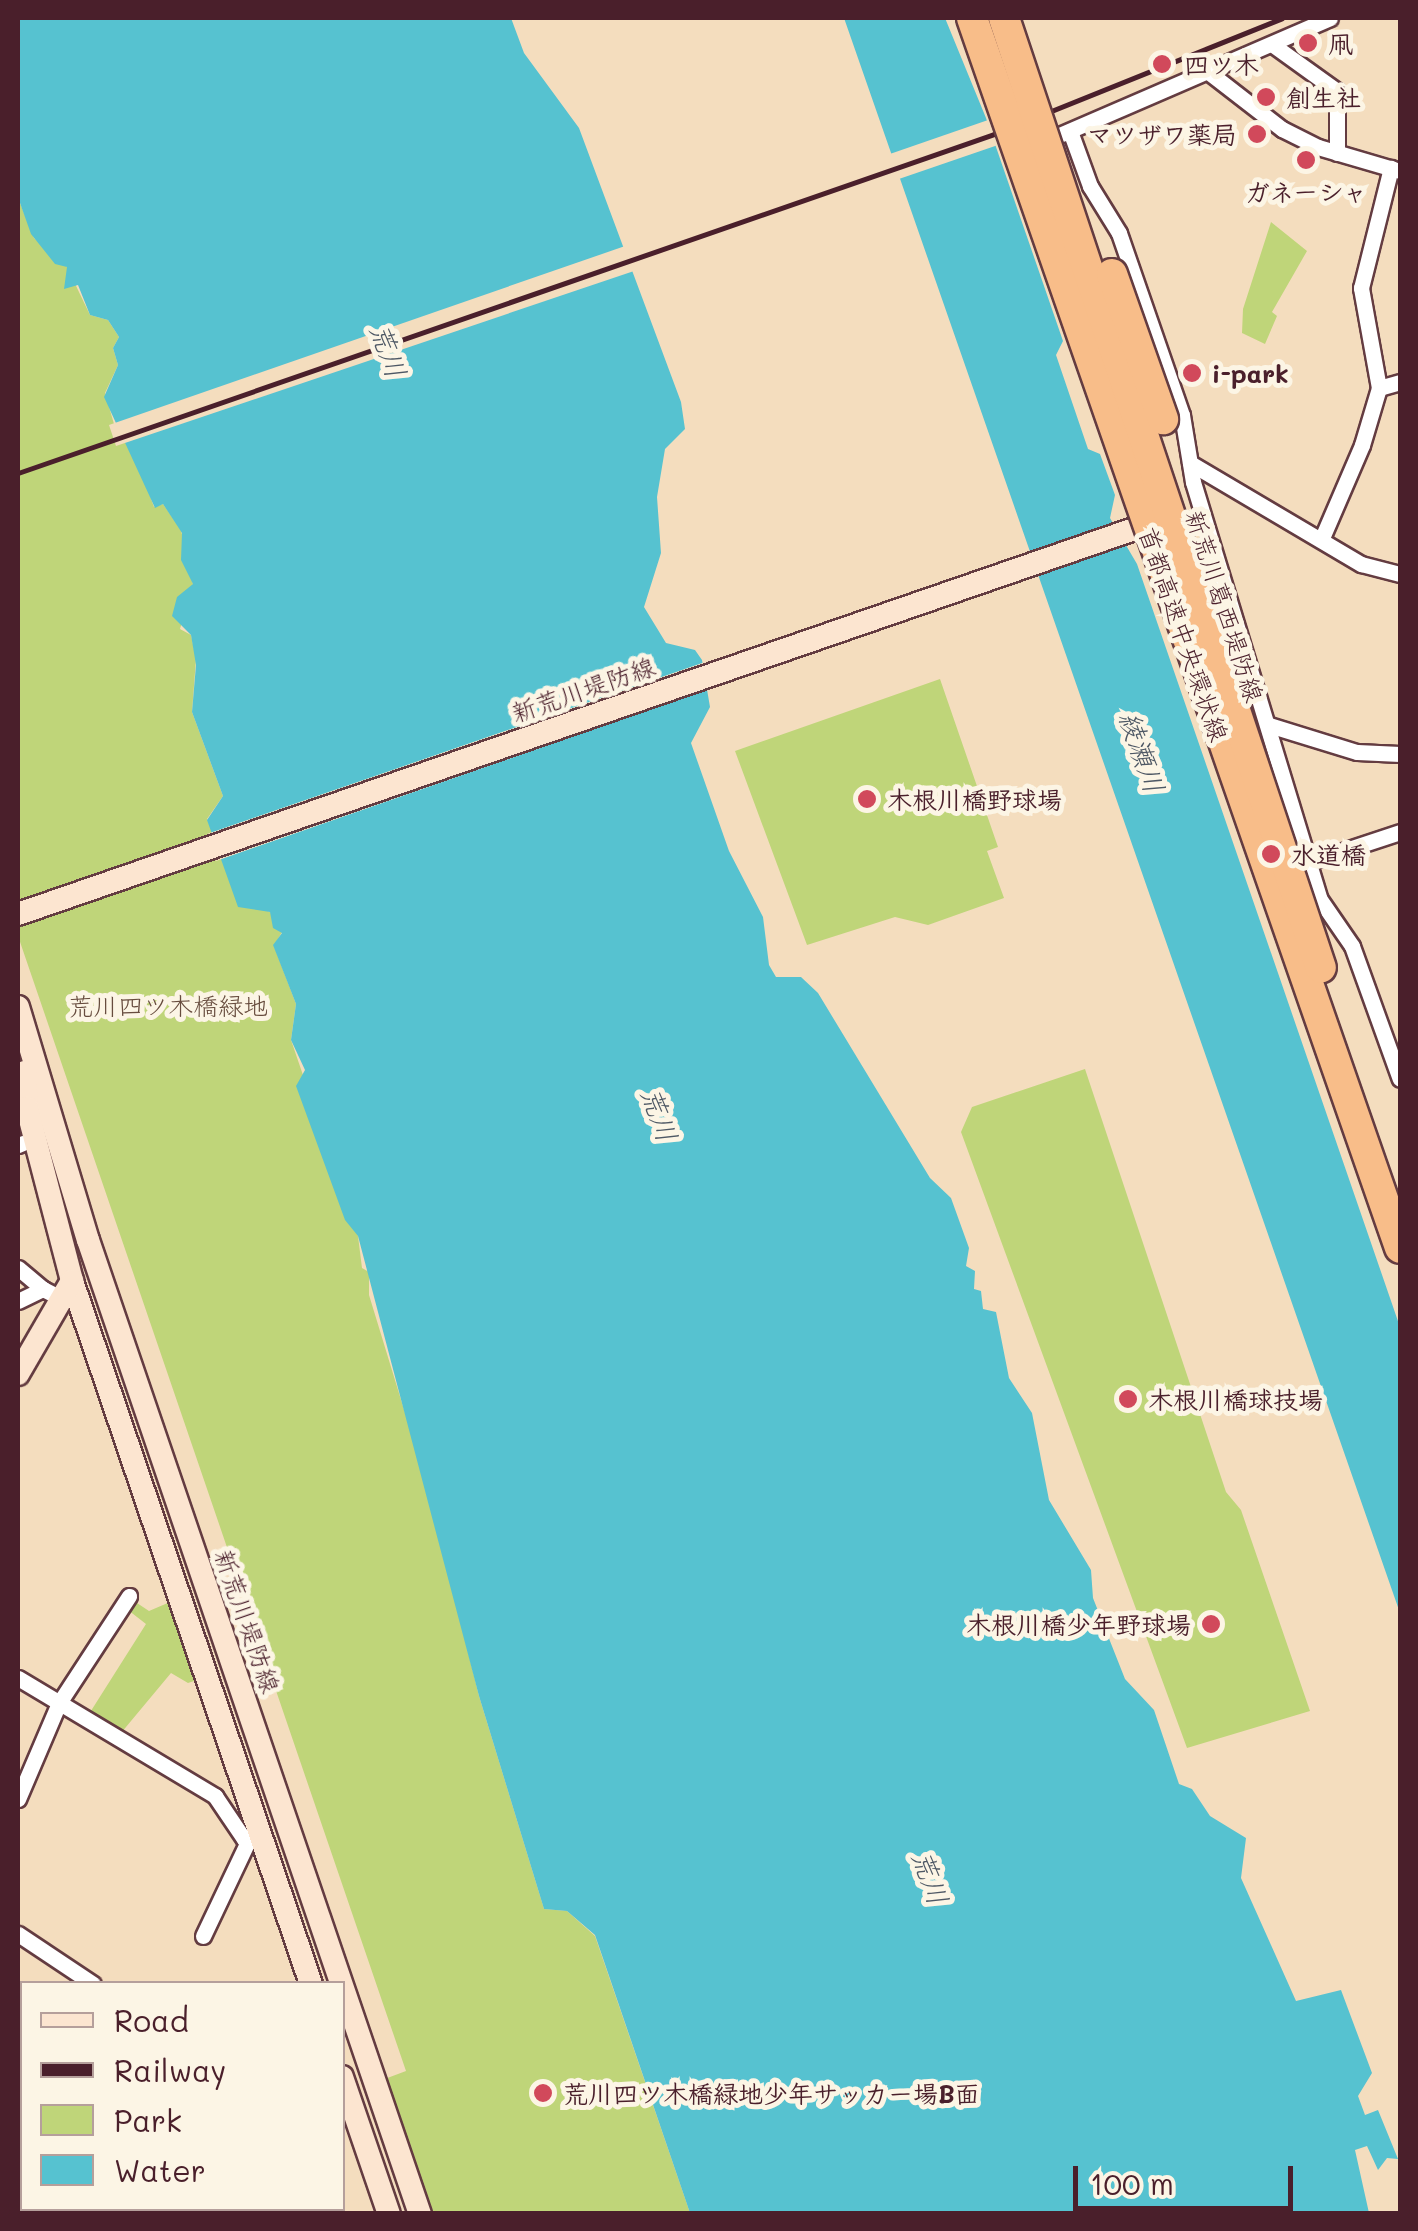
<!DOCTYPE html>
<meta charset="utf-8">
<style>
body{margin:0}
#map{position:relative;width:1418px;height:2231px;overflow:hidden;background:#f4ddbe;font-family:Mali,"Klee One",sans-serif}
div>[style]{position:absolute}
.green>*{inset:0;background:#bfd579}
.water>*{inset:0;background:#56c2d0}
.pier>*{inset:0;background:#f4ddbe}
.roads{filter:drop-shadow(2px 0 #643c41) drop-shadow(-2px 0 #643c41) drop-shadow(0 2px #643c41) drop-shadow(0 -2px #643c41)}
.street>*{height:15px;margin:-7.5px;padding:0 7.5px;transform-origin:7.5px;border-radius:7.5px;background:#fff}
.secondary>*{height:22px;margin:-11px;padding:0 11px;transform-origin:11px;border-radius:11px;background:#fce5d0}
.rail>*{height:5px;margin:-2.5px;padding:0 2.5px;transform-origin:2.5px;border-radius:2.5px;background:#4a1f2b}
.bridges{filter:drop-shadow(2px 0 #643c41) drop-shadow(-2px 0 #643c41) drop-shadow(0 2px #643c41) drop-shadow(0 -2px #643c41)}
.highway-bridge>*{height:30px;margin:-15px;padding:0 15px;transform-origin:15px;border-radius:15px;background:#f8bd89}
.dots>*{width:28px;height:28px;translate:-50% -50%;box-sizing:border-box;border:5px solid #fcf5e5;border-radius:50%}
span{translate:-50% -50%;white-space:nowrap;text-align:center;line-height:1.15;-webkit-text-stroke:10px #fcf5e5;paint-order:stroke}
.poi-label{font-size:25px;color:#4a1f2b;font-weight:700}
.left{translate:0 -50%;text-align:left}
.right{translate:-100% -50%;text-align:right}
.street-label{font-size:25px;color:#4a1f2b}
.park-label{font-size:25px;color:#674c3e}
.water-label{font-size:28px;color:#4e5865;font-style:italic}
.frame{position:absolute;inset:0;border:20px solid #4a1f2b;pointer-events:none}
.legend{position:absolute;left:20px;top:1981px;width:325px;height:230px;box-sizing:border-box;background:#fcf5e5;border:2px solid #b59f9b;margin:0;padding:12px 18px;list-style:none;font-size:30px;color:#4a1f2b}
.legend li{display:flex;align-items:center;gap:20px;height:50px}
.legend b{width:50px;border:2px solid #b59f9b}
.scale{position:absolute;left:1073px;top:2166px;width:220px;height:45px;box-sizing:border-box;border:5px solid #4a1f2b;border-top:0;padding-left:12px;font-size:30px;line-height:35px;white-space:nowrap;color:#4a1f2b;-webkit-text-stroke:8px #fcf5e5;paint-order:stroke}
</style>
<div id="map">
<div class="green">
<div style="clip-path:polygon(19px 174px,20px 203px,34px 238px,67px 267px,90px 315px,108px 320px,119px 337px,113px 348px,118px 365px,105px 393px,114px 424px,134px 452px,154px 507px,163px 504px,181px 530px,193px 584px,180px 629px,191px 635px,196px 659px,192px 712px,223px 796px,207px 819px,257px 907px,270px 912px,282px 932px,274px 946px,296px 1004px,291px 1040px,358px 1236px,362px 1268px,369px 1272px,369px 1295px,424px 1475px,479px 1696px,544px 1909px,567px 1911px,595px 1936px,690px 2213px,428px 2213px,382px 2080px,406px 2071px,18px 936px)"></div>
<div style="clip-path:polygon(1271px 222px,1307px 251px,1272px 312px,1277px 316px,1265px 344px,1242px 333px,1243px 309px)"></div>
<div style="clip-path:polygon(940px 679px,998px 847px,987px 851px,1004px 898px,928px 925px,895px 917px,807px 945px,735px 751px)"></div>
<div style="clip-path:polygon(1085px 1069px,1226px 1492px,1241px 1510px,1310px 1711px,1187px 1748px,961px 1132px,972px 1107px)"></div>
<div style="clip-path:polygon(134px 1601px,149px 1611px,170px 1602px,197px 1680px,188px 1683px,171px 1673px,121px 1733px,89px 1714px,146px 1624px,128px 1610px)"></div>
</div>
<div class="water">
<div style="clip-path:polygon(18px 18px,511px 18px,524px 53px,579px 128px,681px 402px,685px 429px,665px 449px,657px 497px,661px 553px,644px 607px,666px 643px,695px 650px,702px 660px,710px 707px,691px 743px,729px 851px,763px 917px,769px 965px,776px 977px,801px 977px,818px 993px,930px 1178px,951px 1198px,969px 1248px,966px 1266px,975px 1271px,974px 1289px,981px 1291px,983px 1309px,996px 1312px,1009px 1378px,1032px 1413px,1049px 1500px,1091px 1570px,1093px 1598px,1125px 1679px,1154px 1710px,1179px 1784px,1192px 1789px,1210px 1816px,1246px 1838px,1241px 1878px,1296px 2001px,1341px 1990px,1372px 2073px,1358px 2096px,1365px 2115px,1378px 2110px,1398px 2159px,1387px 2158px,1378px 2170px,1367px 2146px,1355px 2150px,1369px 2213px,690px 2213px,595px 1935px,567px 1911px,544px 1909px,479px 1696px,358px 1236px,345px 1220px,296px 1086px,305px 1070px,291px 1040px,296px 1004px,273px 945px,282px 933px,273px 928px,270px 912px,238px 907px,207px 820px,223px 796px,192px 712px,196px 665px,191px 635px,172px 616px,177px 597px,193px 584px,181px 560px,182px 533px,163px 504px,155px 508px,104px 397px,118px 365px,113px 348px,119px 337px,108px 320px,90px 315px,78px 285px,64px 289px,67px 267px,55px 264px,31px 234px,20px 203px)"></div>
<div style="clip-path:polygon(844px 18px,945px 18px,986px 118px,1063px 341px,1056px 355px,1088px 449px,1100px 454px,1115px 495px,1110px 518px,1137px 564px,1400px 1327px,1400px 1613px)"></div>
</div>
<div class="pier">
<div style="clip-path:polygon(991px 119px,998px 145px,896px 180px,887px 155px)"></div>
<div style="clip-path:polygon(628px 245px,637px 270px,116px 446px,109px 425px)"></div>
<div style="clip-path:polygon(708px 661px,712px 688px,216px 861px,207px 834px)"></div>
</div>
<div class="roads">
<div class="street">
<div style="left:1273px;top:45px;width:79px;rotate:35.7deg"></div>
<div style="left:1337px;top:91px;width:62px;rotate:90deg"></div>
<div style="left:1211px;top:74px;width:90px;rotate:37.8deg"></div>
<div style="left:1282px;top:129px;width:40px;rotate:26.6deg"></div>
<div style="left:1318px;top:147px;width:85px;rotate:16.3deg"></div>
<div style="left:1070px;top:131px;width:59px;rotate:70deg"></div>
<div style="left:1090px;top:186px;width:55px;rotate:58.3deg"></div>
<div style="left:1119px;top:233px;width:193px;rotate:70.9deg"></div>
<div style="left:1182px;top:415px;width:68px;rotate:80.7deg"></div>
<div style="left:1193px;top:482px;width:435px;rotate:73.1deg"></div>
<div style="left:1319px;top:898px;width:58px;rotate:55.5deg"></div>
<div style="left:1352px;top:946px;width:141px;rotate:70.2deg"></div>
<div style="left:1062px;top:134px;width:292px;rotate:-23.4deg"></div>
<div style="left:1379px;top:388px;width:22px;rotate:-16deg"></div>
<div style="left:1190px;top:463px;width:199px;rotate:30.6deg"></div>
<div style="left:1361px;top:564px;width:40px;rotate:14.4deg"></div>
<div style="left:1322px;top:538px;width:101px;rotate:-66.7deg"></div>
<div style="left:1362px;top:445px;width:59px;rotate:-73.4deg"></div>
<div style="left:1379px;top:388px;width:102px;rotate:-100.2deg"></div>
<div style="left:1361px;top:288px;width:124px;rotate:-76deg"></div>
<div style="left:1269px;top:725px;width:92px;rotate:17.1deg"></div>
<div style="left:1357px;top:752px;width:43px;rotate:2.7deg"></div>
<div style="left:1300px;top:865px;width:105px;rotate:-18.3deg"></div>
<div style="left:18px;top:1145px;width:5px;rotate:-22deg"></div>
<div style="left:18px;top:1268px;width:33px;rotate:40deg"></div>
<div style="left:18px;top:1301px;width:28px;rotate:-26deg"></div>
<div style="left:43px;top:1289px;width:22px;rotate:27deg"></div>
<div style="left:18px;top:1678px;width:230px;rotate:30.9deg"></div>
<div style="left:215px;top:1796px;width:52px;rotate:56deg"></div>
<div style="left:244px;top:1839px;width:16px;rotate:-14deg"></div>
<div style="left:18px;top:1799px;width:104px;rotate:-66.9deg"></div>
<div style="left:59px;top:1703px;width:128px;rotate:-56.8deg"></div>
<div style="left:18px;top:1934px;width:90px;rotate:33.7deg"></div>
<div style="left:203px;top:1936px;width:107px;rotate:-64.6deg"></div>
<div style="left:107px;top:2214px;width:8px;rotate:-50deg"></div>
</div>
<div class="secondary">
<div style="left:18px;top:914px;width:1211px;rotate:-19.03deg"></div>
<div style="left:18px;top:1007px;width:243px;rotate:73.3deg"></div>
<div style="left:88px;top:1240px;width:1029px;rotate:71.18deg"></div>
<div style="left:25px;top:1072px;width:36px;rotate:87deg"></div>
<div style="left:27px;top:1108px;width:179px;rotate:75.4deg"></div>
<div style="left:72px;top:1281px;width:743px;rotate:71.22deg"></div>
<div style="left:18px;top:1374px;width:108px;rotate:-59.9deg"></div>
<div style="left:342px;top:2077px;width:145px;rotate:71.1deg"></div>
</div>
</div>
<div class="rail">
<div style="left:18px;top:473px;width:1033px;rotate:-19.15deg"></div>
<div style="left:994px;top:134px;width:310px;rotate:-21.9deg"></div>
</div>
<div class="bridges">
<div class="highway-bridge">
<div style="left:972px;top:18px;width:1302px;rotate:70.81deg"></div>
<div style="left:1004px;top:18px;width:1001px;rotate:71.55deg"></div>
<div style="left:1112px;top:274px;width:154px;rotate:70.6deg"></div>
</div>
</div>
<div class="dots">
<div style="left:1308px;top:43px;background:#d1495b"></div>
<div style="left:1162px;top:64px;background:#d1495b"></div>
<div style="left:1266px;top:97px;background:#d1495b"></div>
<div style="left:1257px;top:134px;background:#d1495b"></div>
<div style="left:1306px;top:160px;background:#d1495b"></div>
<div style="left:1192px;top:373px;background:#d1495b"></div>
<div style="left:867px;top:799px;background:#d1495b"></div>
<div style="left:1271px;top:854px;background:#d1495b"></div>
<div style="left:1128px;top:1399px;background:#d1495b"></div>
<div style="left:1211px;top:1624px;background:#d1495b"></div>
<div style="left:543px;top:2093px;background:#d1495b"></div>
</div>
<div class="poi-label">
<span class="left" style="left:1328px;top:43px">凧</span>
<span class="left" style="left:1184px;top:64px">四ツ木</span>
<span class="left" style="left:1286px;top:97px">創生社</span>
<span class="right" style="left:1237px;top:134px">マツザワ薬局</span>
<span style="left:1306px;top:191px">ガネーシャ</span>
<span class="left" style="left:1212px;top:373px">i-park</span>
<span class="left" style="left:887px;top:799px">木根川橋野球場</span>
<span class="left" style="left:1291px;top:854px">水道橋</span>
<span class="left" style="left:1148px;top:1399px">木根川橋球技場</span>
<span class="right" style="left:1191px;top:1624px">木根川橋少年野球場</span>
<span class="left" style="left:563px;top:2093px">荒川四ツ木橋緑地少年サッカー場B面</span>
</div>
<div class="street-label">
<span style="left:1225px;top:606px;rotate:72deg">新荒川葛西堤防線</span>
<span style="left:1184px;top:634px;rotate:71deg">首都高速中央環状線</span>
<span style="left:583px;top:689px;rotate:-19deg">新荒川堤防線</span>
<span style="left:248px;top:1621px;rotate:71deg">新荒川堤防線</span>
</div>
<div class="park-label">
<span style="left:168px;top:1005px">荒川四ツ木橋緑地</span>
</div>
<div class="water-label">
<span style="left:389px;top:350px;rotate:70deg">荒川</span>
<span style="left:1143px;top:752px;rotate:71deg">綾瀬川</span>
<span style="left:660px;top:1114px;rotate:70deg">荒川</span>
<span style="left:931px;top:1877px;rotate:70deg">荒川</span>
</div>
<div class="frame"></div>
<ul class="legend">
<li><b style="height:12px;background:#fce5d0"></b>Road</li>
<li><b style="height:12px;background:#4a1f2b"></b>Railway</li>
<li><b style="height:28px;background:#bfd579"></b>Park</li>
<li><b style="height:28px;background:#56c2d0"></b>Water</li>
</ul>
<div class="scale">100 m</div>
</div>
